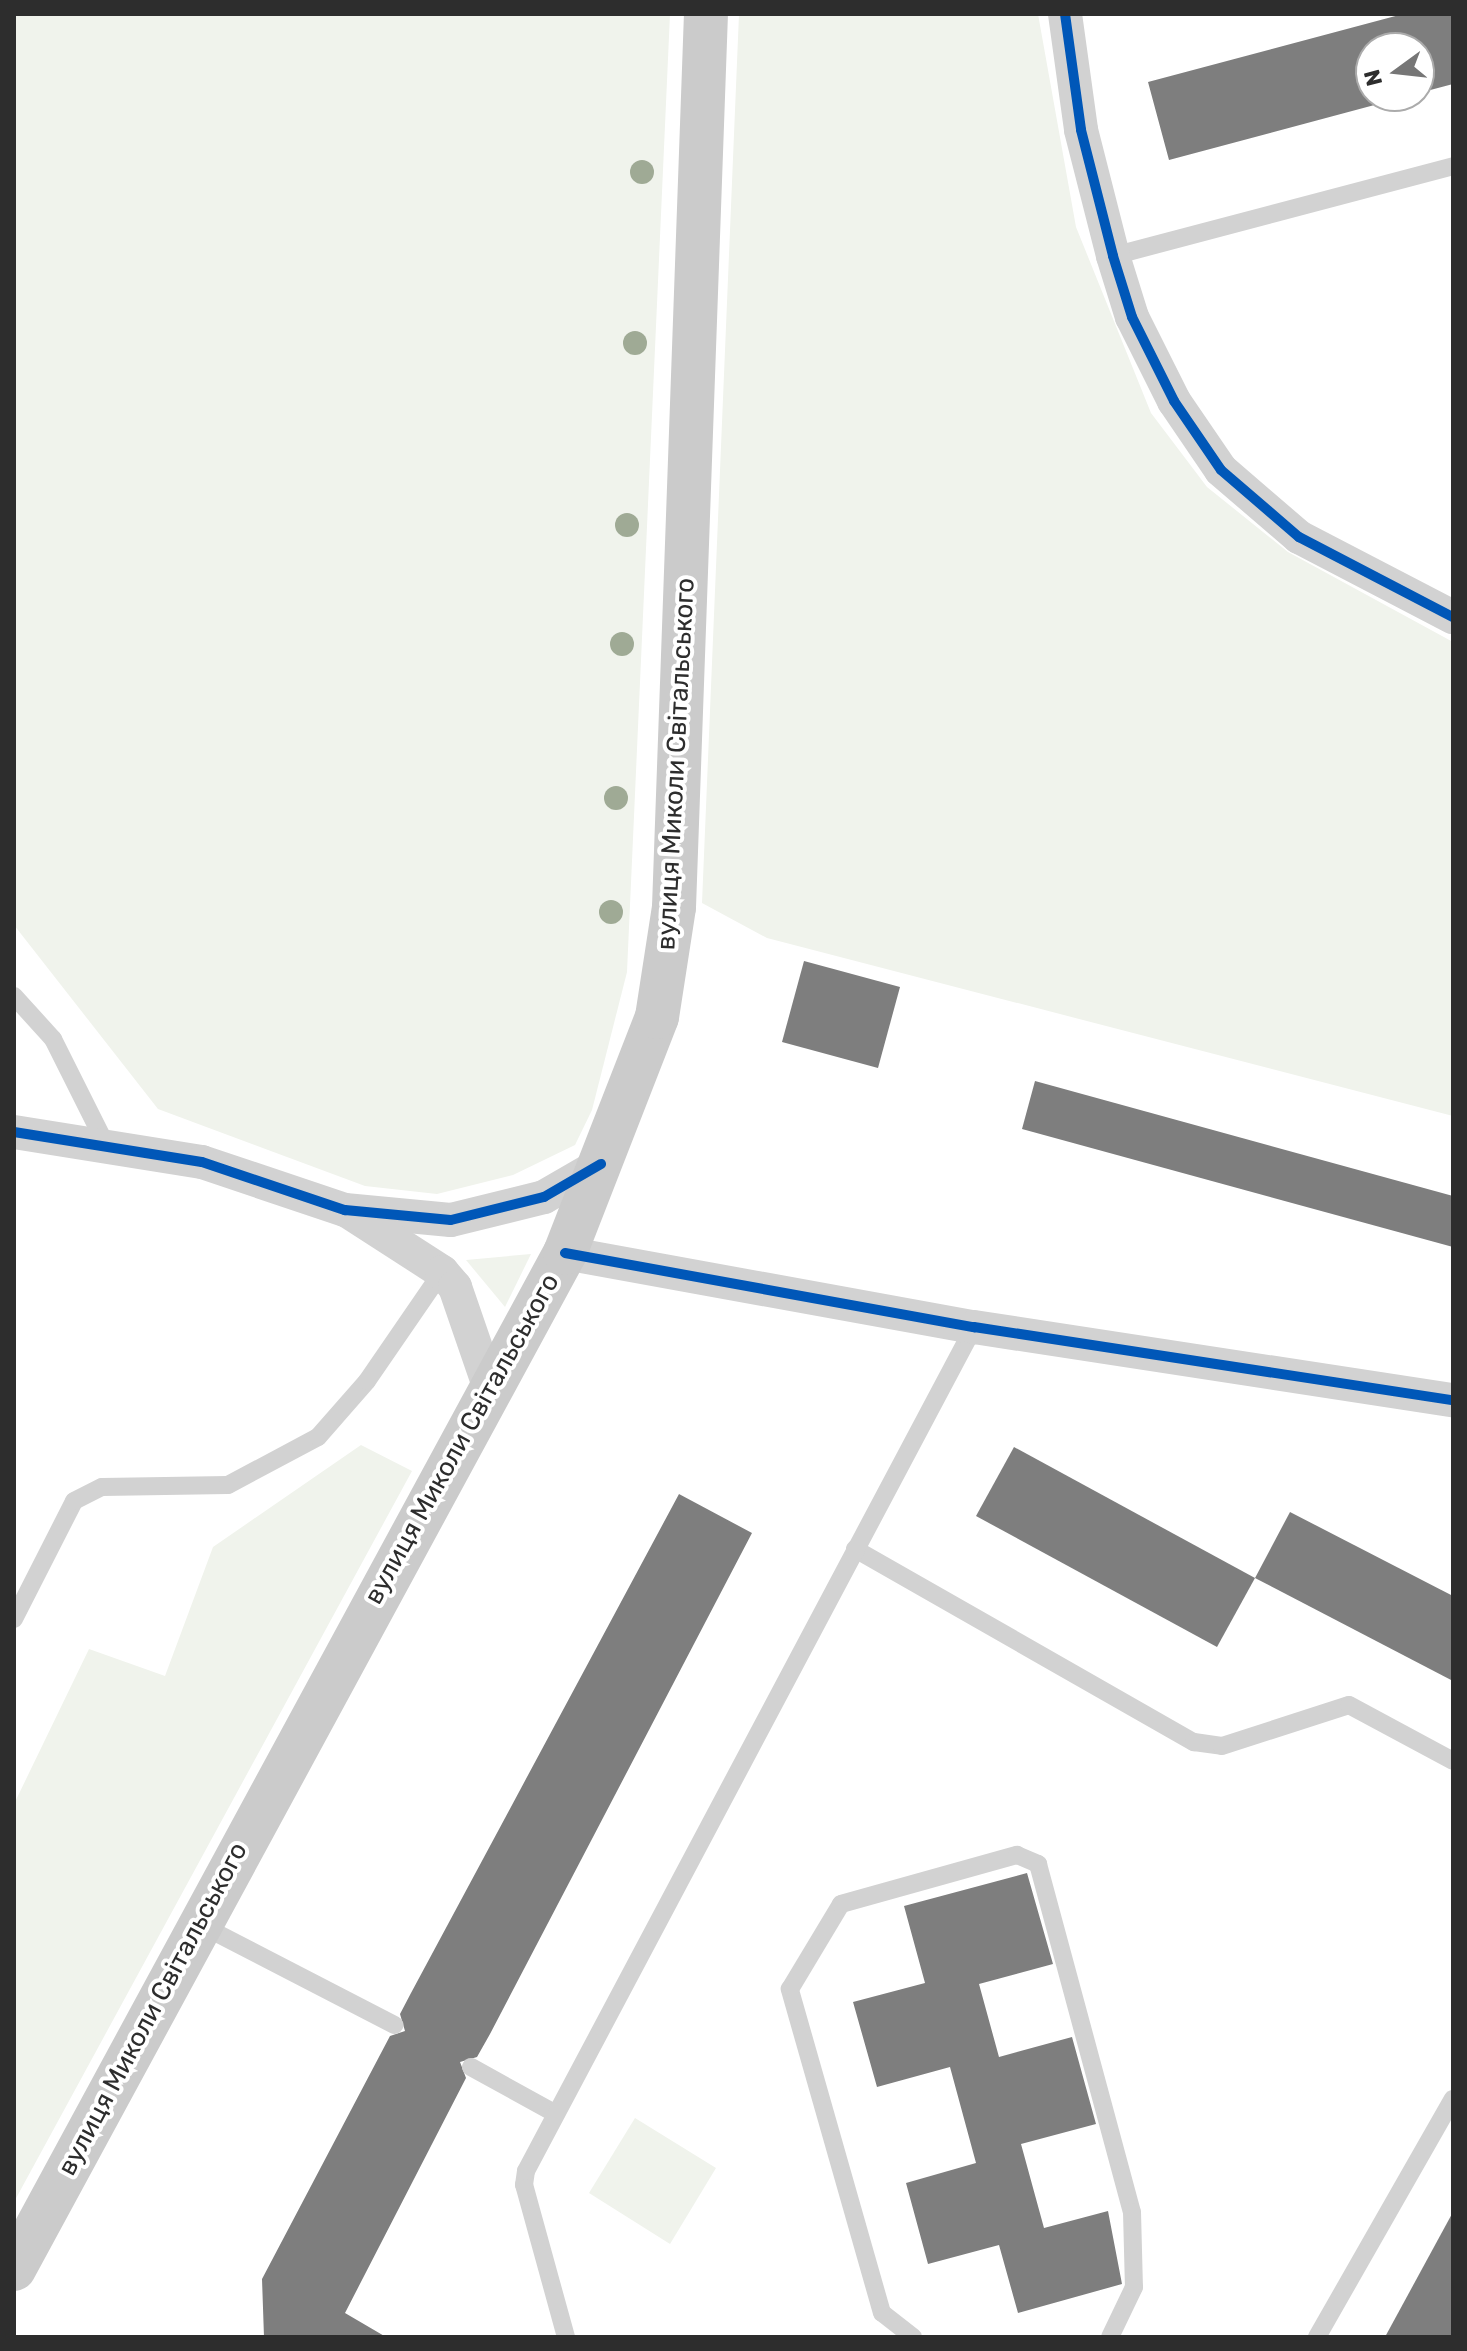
<!DOCTYPE html>
<meta charset="utf-8">
<style>
body{margin:0}
#map{position:relative;width:1467px;height:2351px;overflow:hidden;background:#fff;font-family:Rubik,sans-serif}
div>[style]{position:absolute}
.green>*{inset:0;background:#f0f3ec}
.building>*{inset:0;background:#7e7e7e}
.lane>*{height:18px;margin:-9px;padding:0 9px;transform-origin:9px;border-radius:9px;background:#d2d2d2}
.street>*{height:34px;margin:-17px;padding:0 17px;transform-origin:17px;border-radius:17px;background:#d2d2d2}
.secondary>*{height:44px;margin:-22px;padding:0 22px;transform-origin:22px;border-radius:22px;background:#cbcbcb}
.cycleway>*{height:10px;margin:-5px;padding:0 5px;transform-origin:5px;border-radius:5px;background:#0057b8}
.trees>*{width:24px;height:24px;margin:-12px;border-radius:50%;background:#9faa95}
span{translate:-50% -50%;white-space:nowrap;text-align:center;line-height:1.15;-webkit-text-stroke:8px #fff;paint-order:stroke}
.street-label{font-size:26px;color:#2d2d2d}
.frame{position:absolute;inset:0;border:16px solid #2d2d2d;pointer-events:none}
.north{position:absolute;left:1355px;top:32px;width:80px;height:80px;box-sizing:border-box;background:#fff;border:2px solid #ababab;border-radius:50%;rotate:255deg;font-size:22px;font-weight:700;line-height:32px;text-align:center;color:#2d2d2d}
.north::after{content:'';display:block;margin:auto;width:28px;height:36px;background:#767676;clip-path:polygon(50% 0,100% 100%,50% 72%,0 100%)}
</style>
<div id="map">
<div class="green">
<div style="clip-path:polygon(14px 14px,670px 14px,627px 972px,592px 1110px,575px 1145px,513px 1175px,437px 1194px,365px 1186px,158px 1109px,14px 925px)"></div>
<div style="clip-path:polygon(739px 14px,1038px 14px,1076px 227px,1151px 413px,1207px 487px,1288px 552px,1453px 642px,1453px 1116px,767px 938px,702px 903px)"></div>
<div style="clip-path:polygon(531px 1254px,505px 1307px,466px 1260px)"></div>
<div style="clip-path:polygon(361px 1445px,412px 1471px,14px 2202px,14px 1804px,89px 1649px,165px 1676px,213px 1547px)"></div>
<div style="clip-path:polygon(635px 2118px,716px 2168px,670px 2244px,589px 2193px)"></div>
</div>
<div class="building">
<div style="clip-path:polygon(1403px 14px,1453px 14px,1453px 84px,1419px 93px,1419px 48px,1371px 48px,1371px 96px,1408px 96px,1169px 160px,1148px 82px)"></div>
<div style="clip-path:polygon(804px 961px,900px 987px,878px 1068px,782px 1042px)"></div>
<div style="clip-path:polygon(1035px 1081px,1453px 1196px,1453px 1247px,1022px 1129px)"></div>
<div style="clip-path:polygon(1014px 1447px,1255px 1578px,1217px 1647px,976px 1516px)"></div>
<div style="clip-path:polygon(679px 1494px,752px 1533px,490px 2034px,477px 2057px,460px 2062px,466px 2078px,345px 2313px,386px 2337px,264px 2337px,262px 2279px,390px 2036px,405px 2031px,400px 2014px,411px 1993px)"></div>
<div style="clip-path:polygon(1290px 1512px,1453px 1596px,1453px 1681px,1255px 1578px)"></div>
<div style="clip-path:polygon(1027px 1873px,1053px 1964px,979px 1984px,999px 2057px,1072px 2037px,1096px 2124px,1021px 2144px,1044px 2228px,1108px 2211px,1122px 2284px,1018px 2313px,999px 2245px,928px 2264px,906px 2183px,976px 2163px,950px 2067px,877px 2087px,853px 2002px,925px 1983px,904px 1906px)"></div>
<div style="clip-path:polygon(1453px 2212px,1453px 2337px,1385px 2337px)"></div>
</div>
<div class="lane">
<div style="left:1113px;top:256px;width:352px;rotate:-14.8deg"></div>
<div style="left:14px;top:996px;width:58px;rotate:47.8deg"></div>
<div style="left:53px;top:1039px;width:116px;rotate:63.4deg"></div>
<div style="left:855px;top:1549px;width:390px;rotate:29.7deg"></div>
<div style="left:1194px;top:1742px;width:28px;rotate:8deg"></div>
<div style="left:1222px;top:1746px;width:133px;rotate:-17.9deg"></div>
<div style="left:1349px;top:1705px;width:118px;rotate:28.3deg"></div>
<div style="left:14px;top:1619px;width:132px;rotate:-63deg"></div>
<div style="left:74px;top:1501px;width:31px;rotate:-27deg"></div>
<div style="left:102px;top:1487px;width:126px;rotate:-0.9deg"></div>
<div style="left:228px;top:1485px;width:102px;rotate:-28.1deg"></div>
<div style="left:318px;top:1437px;width:74px;rotate:-48.8deg"></div>
<div style="left:367px;top:1381px;width:132px;rotate:-55.5deg"></div>
<div style="left:199px;top:1924px;width:220px;rotate:27.3deg"></div>
<div style="left:471px;top:2067px;width:97px;rotate:28.9deg"></div>
<div style="left:566px;top:2337px;width:158px;rotate:-105.4deg"></div>
<div style="left:524px;top:2185px;width:14px;rotate:-82deg"></div>
<div style="left:526px;top:2171px;width:956px;rotate:-62.04deg"></div>
<div style="left:913px;top:2337px;width:39px;rotate:-142deg"></div>
<div style="left:882px;top:2313px;width:337px;rotate:-105.9deg"></div>
<div style="left:790px;top:1989px;width:99px;rotate:-59deg"></div>
<div style="left:841px;top:1904px;width:183px;rotate:-15.6deg"></div>
<div style="left:1017px;top:1855px;width:23px;rotate:23deg"></div>
<div style="left:1038px;top:1864px;width:360px;rotate:74.9deg"></div>
<div style="left:1132px;top:2212px;width:75px;rotate:88.5deg"></div>
<div style="left:1134px;top:2287px;width:55px;rotate:115.6deg"></div>
<div style="left:1317px;top:2337px;width:274px;rotate:-60.3deg"></div>
</div>
<div class="street">
<div style="left:1065px;top:14px;width:117px;rotate:82.1deg"></div>
<div style="left:1081px;top:130px;width:130px;rotate:75.7deg"></div>
<div style="left:1113px;top:256px;width:64px;rotate:72.7deg"></div>
<div style="left:1132px;top:317px;width:94px;rotate:63.4deg"></div>
<div style="left:1174px;top:401px;width:83px;rotate:55.7deg"></div>
<div style="left:1221px;top:470px;width:103px;rotate:40.7deg"></div>
<div style="left:1299px;top:537px;width:174px;rotate:27.5deg"></div>
<div style="left:14px;top:1132px;width:190px;rotate:9.1deg"></div>
<div style="left:202px;top:1162px;width:151px;rotate:18.6deg"></div>
<div style="left:345px;top:1210px;width:106px;rotate:5.4deg"></div>
<div style="left:451px;top:1220px;width:96px;rotate:-13.9deg"></div>
<div style="left:544px;top:1197px;width:66px;rotate:-30.1deg"></div>
<div style="left:349px;top:1212px;width:111px;rotate:32.8deg"></div>
<div style="left:442px;top:1272px;width:20px;rotate:49deg"></div>
<div style="left:455px;top:1287px;width:105px;rotate:71deg"></div>
<div style="left:565px;top:1253px;width:416px;rotate:10.3deg"></div>
<div style="left:974px;top:1327px;width:485px;rotate:8.7deg"></div>
</div>
<div class="secondary">
<div style="left:14px;top:2269px;width:1156px;rotate:-61.53deg"></div>
<div style="left:565px;top:1253px;width:253px;rotate:-68.7deg"></div>
<div style="left:657px;top:1017px;width:111px;rotate:-81.2deg"></div>
<div style="left:674px;top:907px;width:894px;rotate:-87.95deg"></div>
</div>
<div class="cycleway">
<div style="left:1065px;top:14px;width:117px;rotate:82.1deg"></div>
<div style="left:1081px;top:130px;width:130px;rotate:75.7deg"></div>
<div style="left:1113px;top:256px;width:64px;rotate:72.7deg"></div>
<div style="left:1132px;top:317px;width:94px;rotate:63.4deg"></div>
<div style="left:1174px;top:401px;width:83px;rotate:55.7deg"></div>
<div style="left:1221px;top:470px;width:103px;rotate:40.7deg"></div>
<div style="left:1299px;top:537px;width:174px;rotate:27.5deg"></div>
<div style="left:14px;top:1132px;width:190px;rotate:9.1deg"></div>
<div style="left:202px;top:1162px;width:151px;rotate:18.6deg"></div>
<div style="left:345px;top:1210px;width:106px;rotate:5.4deg"></div>
<div style="left:451px;top:1220px;width:96px;rotate:-13.9deg"></div>
<div style="left:544px;top:1197px;width:66px;rotate:-30.1deg"></div>
<div style="left:565px;top:1253px;width:416px;rotate:10.3deg"></div>
<div style="left:974px;top:1327px;width:485px;rotate:8.7deg"></div>
</div>
<div class="trees">
<div style="left:642px;top:172px"></div>
<div style="left:635px;top:343px"></div>
<div style="left:627px;top:525px"></div>
<div style="left:622px;top:644px"></div>
<div style="left:616px;top:798px"></div>
<div style="left:611px;top:912px"></div>
</div>
<div class="street-label">
<span style="left:676px;top:764px;rotate:-87deg">вулиця Миколи Світальського</span>
<span style="left:462px;top:1439px;rotate:-61deg">вулиця Миколи Світальського</span>
<span style="left:153px;top:2009px;rotate:-62deg">вулиця Миколи Світальського</span>
</div>
<div class="frame"></div>
<div class="north">N</div>
</div>
